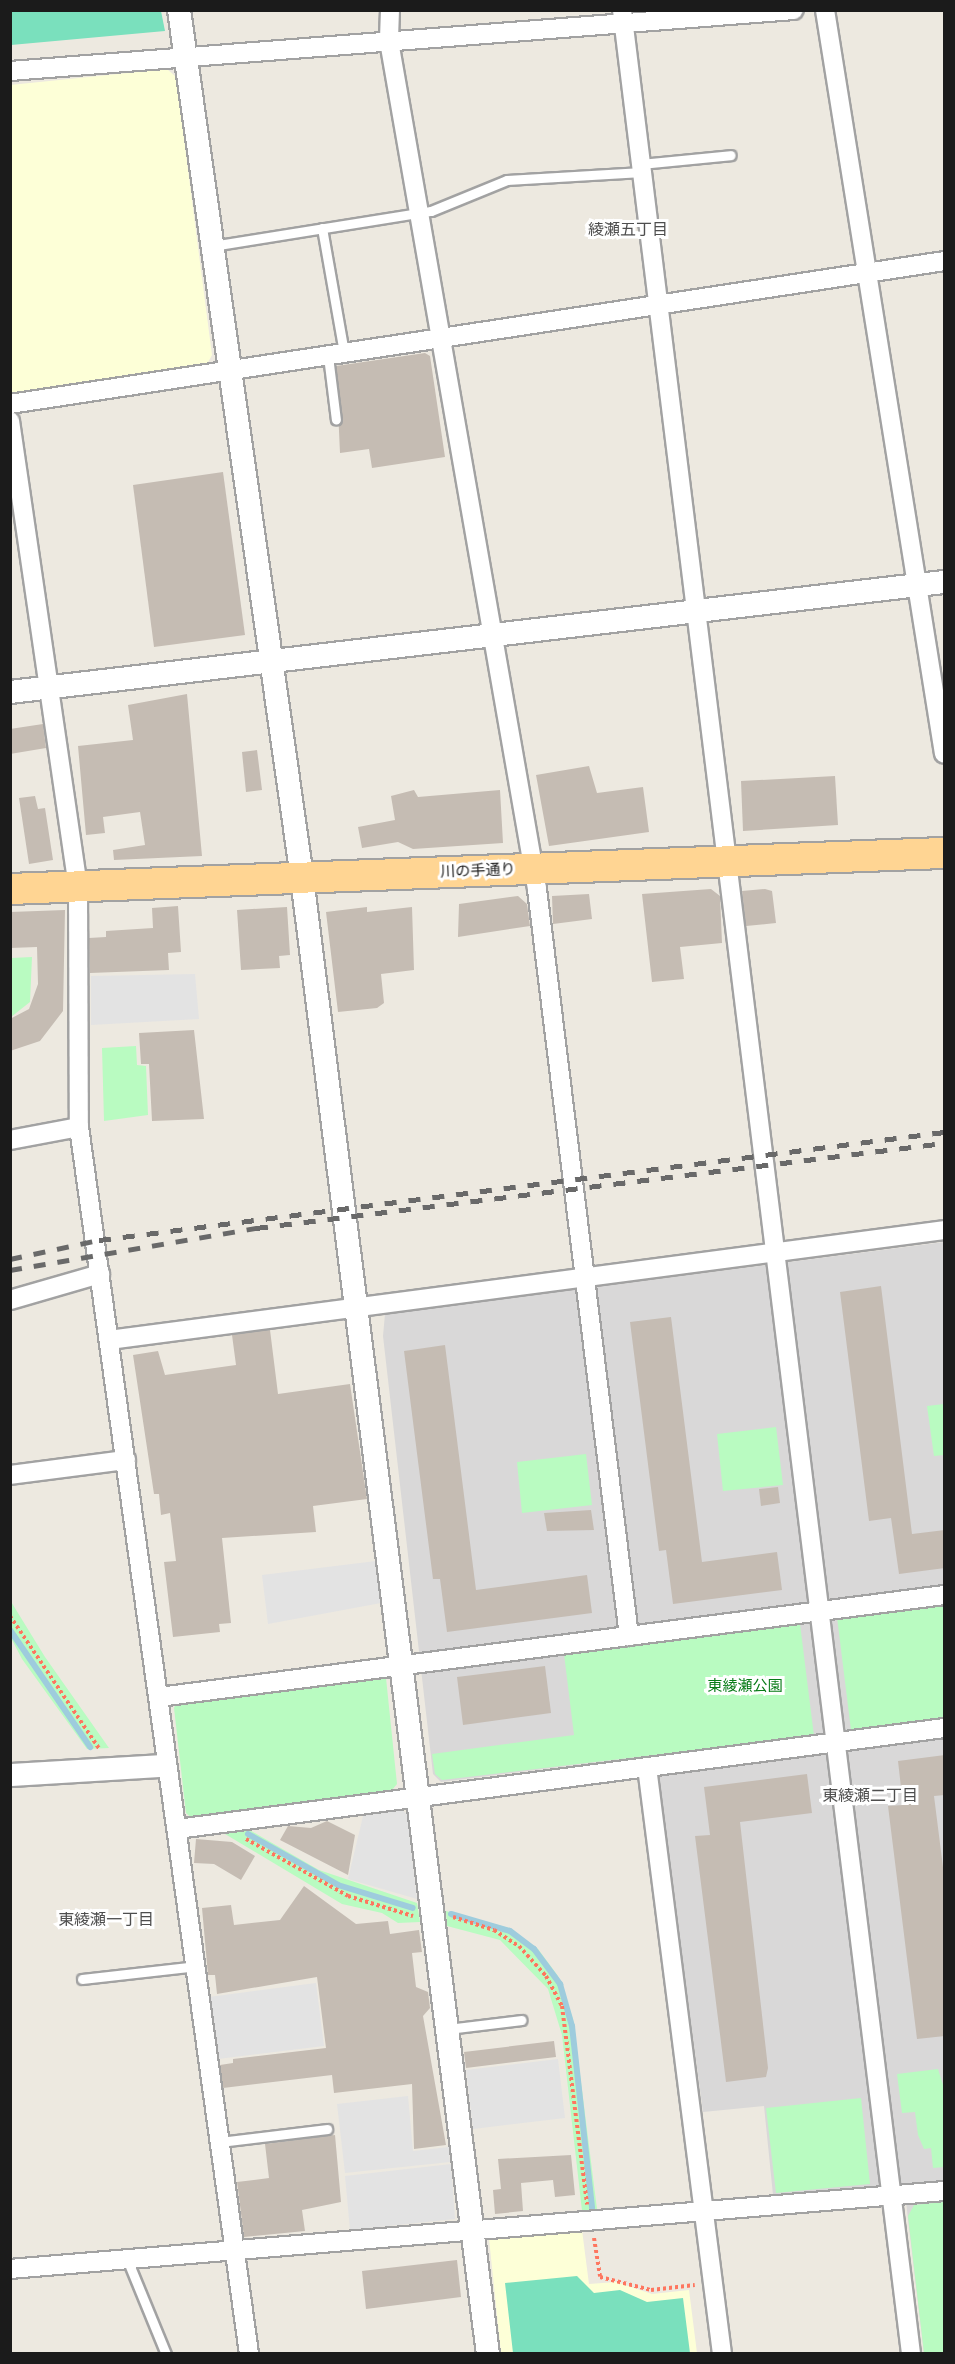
<!DOCTYPE html>
<meta charset="utf-8">
<style>
body{margin:0}
#map{position:relative;width:955px;height:2364px;overflow:hidden;background:#ede9e0;font-family:Overpass,"Noto Sans JP",sans-serif}
div>[style]{position:absolute}
.residential>*{inset:0;background:#d9d8d8}
.education>*{inset:0;background:#fdffd7}
.park>*{inset:0;background:#b9fbc1}
.pitch>*{inset:0;background:#7ae0bd}
.parking>*{inset:0;background:#e3e3e3}
.stream>*{height:6px;margin:-3px;padding:0 3px;transform-origin:3px;border-radius:3px;background:#9eccdd}
.building>*{inset:0;background:#c5bcb3}
.path>*{height:4px;margin-top:-2px;transform-origin:0;background:repeating-linear-gradient(90deg,#fe765f 0 3px,transparent 0 6px)}
.roads{filter:drop-shadow(2px 0 #a2a2a2) drop-shadow(-2px 0 #a2a2a2) drop-shadow(0 2px #a2a2a2) drop-shadow(0 -2px #a2a2a2)}
.service>*{height:9px;margin:-4.5px;padding:0 4.5px;transform-origin:4.5px;border-radius:4.5px;background:#fff}
.minor>*{height:18px;margin:-9px;padding:0 9px;transform-origin:9px;border-radius:9px;background:#fff}
.tertiary>*{height:22px;margin:-11px;padding:0 11px;transform-origin:11px;border-radius:11px;background:#fff}
.primary>*{height:30px;margin:-15px;padding:0 15px;transform-origin:15px;border-radius:15px;background:#ffd593}
.rail>*{height:4.5px;margin-top:-2.25px;transform-origin:0;background:repeating-linear-gradient(90deg,#696969 0 12px,transparent 0 24px)}
span{translate:-50% -50%;white-space:nowrap;text-align:center;line-height:1.15;-webkit-text-stroke:6px #fff;paint-order:stroke}
.street-label{font-size:15px;color:#1b1b1b}
.park-label{font-size:15px;color:#077b16}
.neighbourhood-label{font-size:16px;color:#4e4e4e}
.frame{position:absolute;inset:0;border:12px solid #1b1b1b;pointer-events:none}
</style>
<div id="map">
<div class="residential">
<div style="clip-path:polygon(944px 1242px,944px 2353px,924px 2353px,904px 2185px,773px 2195px,764px 2106px,703px 2112px,655px 1755px,441px 1782px,433px 1774px,383px 1336px,385px 1314px)"></div>
</div>
<div class="education">
<div style="clip-path:polygon(167px 69px,176px 77px,212px 355px,206px 366px,11px 394px,10px 85px)"></div>
<div style="clip-path:polygon(582px 2230px,589px 2284px,616px 2282px,652px 2294px,689px 2290px,697px 2353px,501px 2353px,489px 2239px)"></div>
</div>
<div class="park">
<div style="clip-path:polygon(32px 957px,30px 1002px,11px 1017px,11px 958px)"></div>
<div style="clip-path:polygon(136px 1046px,137px 1065px,146px 1066px,148px 1115px,104px 1121px,102px 1048px)"></div>
<div style="clip-path:polygon(944px 1404px,944px 1455px,934px 1456px,927px 1406px)"></div>
<div style="clip-path:polygon(776px 1427px,783px 1485px,723px 1491px,717px 1434px)"></div>
<div style="clip-path:polygon(586px 1454px,592px 1505px,522px 1513px,517px 1462px)"></div>
<div style="clip-path:polygon(10px 1600px,45px 1657px,109px 1748px,87px 1749px,22px 1659px,11px 1638px)"></div>
<div style="clip-path:polygon(944px 1603px,944px 1718px,851px 1730px,837px 1617px)"></div>
<div style="clip-path:polygon(800px 1624px,814px 1736px,442px 1780px,435px 1774px,432px 1754px,574px 1735px,564px 1654px)"></div>
<div style="clip-path:polygon(380px 1674px,386px 1678px,397px 1784px,392px 1790px,194px 1820px,186px 1813px,174px 1708px,177px 1701px)"></div>
<div style="clip-path:polygon(246px 1828px,319px 1870px,417px 1903px,420px 1922px,398px 1923px,382px 1913px,342px 1904px,220px 1831px)"></div>
<div style="clip-path:polygon(446px 1911px,509px 1928px,538px 1949px,558px 1976px,573px 2019px,597px 2209px,582px 2211px,562px 2035px,548px 1989px,500px 1940px,447px 1926px)"></div>
<div style="clip-path:polygon(938px 2069px,944px 2088px,944px 2167px,933px 2168px,931px 2148px,924px 2149px,918px 2135px,915px 2112px,902px 2113px,897px 2074px)"></div>
<div style="clip-path:polygon(861px 2098px,870px 2184px,776px 2193px,766px 2108px)"></div>
<div style="clip-path:polygon(944px 2202px,944px 2353px,924px 2353px,908px 2216px,914px 2205px)"></div>
</div>
<div class="pitch">
<div style="clip-path:polygon(11px 10px,161px 11px,165px 31px,11px 45px)"></div>
<div style="clip-path:polygon(577px 2276px,594px 2293px,620px 2290px,647px 2302px,683px 2298px,690px 2353px,513px 2353px,505px 2283px)"></div>
</div>
<div class="parking">
<div style="clip-path:polygon(195px 974px,199px 1019px,91px 1025px,91px 976px)"></div>
<div style="clip-path:polygon(376px 1561px,381px 1603px,268px 1624px,262px 1575px)"></div>
<div style="clip-path:polygon(399px 1808px,407px 1814px,417px 1899px,348px 1879px,364px 1812px)"></div>
<div style="clip-path:polygon(316px 1983px,324px 2046px,218px 2059px,209px 1997px)"></div>
<div style="clip-path:polygon(558px 2059px,565px 2118px,473px 2129px,466px 2070px)"></div>
<div style="clip-path:polygon(408px 2096px,413px 2151px,449px 2147px,450px 2162px,345px 2173px,337px 2104px)"></div>
<div style="clip-path:polygon(451px 2164px,455px 2219px,350px 2230px,345px 2176px)"></div>
</div>
<div class="stream">
<div style="left:10px;top:1630px;width:142px;rotate:55.6deg"></div>
<div style="left:248px;top:1834px;width:103px;rotate:29.5deg"></div>
<div style="left:338px;top:1885px;width:78px;rotate:17deg"></div>
<div style="left:451px;top:1914px;width:61px;rotate:16.1deg"></div>
<div style="left:510px;top:1931px;width:30px;rotate:37deg"></div>
<div style="left:534px;top:1949px;width:44px;rotate:53.4deg"></div>
<div style="left:560px;top:1984px;width:44px;rotate:74.1deg"></div>
<div style="left:572px;top:2026px;width:183px;rotate:83.7deg"></div>
</div>
<div class="building">
<div style="clip-path:polygon(425px 353px,430px 356px,445px 457px,372px 468px,369px 449px,340px 453px,336px 366px)"></div>
<div style="clip-path:polygon(223px 472px,245px 635px,154px 647px,133px 485px)"></div>
<div style="clip-path:polygon(187px 694px,202px 856px,114px 860px,113px 850px,145px 845px,140px 812px,103px 817px,105px 833px,86px 835px,78px 746px,133px 740px,128px 705px)"></div>
<div style="clip-path:polygon(43px 724px,46px 748px,10px 754px,10px 729px)"></div>
<div style="clip-path:polygon(257px 750px,262px 790px,246px 792px,242px 752px)"></div>
<div style="clip-path:polygon(589px 766px,597px 793px,643px 787px,649px 832px,549px 846px,536px 775px)"></div>
<div style="clip-path:polygon(835px 776px,838px 825px,743px 831px,741px 781px)"></div>
<div style="clip-path:polygon(414px 790px,418px 797px,500px 790px,503px 843px,413px 849px,398px 842px,362px 848px,358px 827px,395px 820px,391px 796px)"></div>
<div style="clip-path:polygon(35px 796px,38px 809px,45px 808px,53px 860px,29px 864px,19px 798px)"></div>
<div style="clip-path:polygon(711px 889px,720px 896px,722px 943px,680px 947px,684px 979px,652px 982px,642px 894px)"></div>
<div style="clip-path:polygon(765px 889px,772px 891px,776px 923px,746px 926px,742px 891px)"></div>
<div style="clip-path:polygon(589px 894px,592px 919px,553px 924px,552px 896px)"></div>
<div style="clip-path:polygon(518px 896px,527px 904px,530px 926px,458px 937px,459px 904px)"></div>
<div style="clip-path:polygon(178px 906px,181px 952px,168px 953px,169px 970px,90px 973px,89px 938px,106px 937px,106px 931px,153px 928px,152px 908px)"></div>
<div style="clip-path:polygon(287px 907px,290px 955px,279px 956px,280px 968px,241px 970px,237px 910px)"></div>
<div style="clip-path:polygon(367px 907px,367px 912px,412px 907px,414px 970px,381px 974px,384px 1003px,377px 1008px,338px 1012px,326px 912px)"></div>
<div style="clip-path:polygon(65px 910px,63px 1011px,40px 1041px,10px 1051px,10px 1019px,29px 1009px,38px 984px,37px 947px,10px 948px,10px 912px)"></div>
<div style="clip-path:polygon(194px 1030px,204px 1119px,152px 1121px,149px 1064px,141px 1064px,139px 1033px)"></div>
<div style="clip-path:polygon(881px 1286px,912px 1534px,945px 1530px,945px 1568px,899px 1574px,891px 1518px,869px 1521px,840px 1292px)"></div>
<div style="clip-path:polygon(671px 1317px,702px 1562px,777px 1552px,782px 1590px,673px 1604px,666px 1550px,659px 1551px,630px 1322px)"></div>
<div style="clip-path:polygon(270px 1330px,278px 1394px,350px 1384px,367px 1499px,313px 1506px,316px 1532px,222px 1538px,231px 1623px,219px 1624px,220px 1632px,173px 1637px,164px 1562px,176px 1561px,170px 1513px,161px 1515px,159px 1494px,154px 1494px,133px 1355px,158px 1351px,165px 1375px,236px 1365px,232px 1335px)"></div>
<div style="clip-path:polygon(445px 1345px,476px 1590px,587px 1575px,592px 1613px,447px 1632px,440px 1579px,433px 1579px,404px 1351px)"></div>
<div style="clip-path:polygon(778px 1487px,780px 1503px,761px 1506px,759px 1489px)"></div>
<div style="clip-path:polygon(591px 1510px,594px 1530px,547px 1531px,544px 1513px)"></div>
<div style="clip-path:polygon(545px 1666px,551px 1713px,463px 1725px,457px 1677px)"></div>
<div style="clip-path:polygon(945px 1755px,945px 1795px,934px 1796px,945px 1883px,945px 2036px,917px 2039px,888px 1806px,903px 1805px,898px 1761px)"></div>
<div style="clip-path:polygon(807px 1774px,812px 1813px,740px 1822px,768px 2068px,766px 2077px,726px 2082px,695px 1836px,710px 1835px,704px 1787px)"></div>
<div style="clip-path:polygon(327px 1821px,355px 1835px,348px 1875px,280px 1840px,288px 1826px,311px 1828px)"></div>
<div style="clip-path:polygon(196px 1839px,232px 1842px,255px 1856px,241px 1880px,214px 1864px,194px 1863px)"></div>
<div style="clip-path:polygon(304px 1886px,356px 1924px,388px 1921px,390px 1934px,419px 1930px,422px 1952px,412px 1953px,416px 1987px,428px 1992px,430px 2008px,423px 2016px,446px 2145px,414px 2149px,412px 2084px,334px 2093px,332px 2075px,223px 2088px,220px 2065px,233px 2063px,233px 2059px,326px 2048px,317px 1977px,217px 1994px,215px 1975px,208px 1975px,202px 1908px,231px 1905px,234px 1925px,280px 1920px)"></div>
<div style="clip-path:polygon(554px 2041px,556px 2057px,466px 2068px,464px 2052px)"></div>
<div style="clip-path:polygon(335px 2135px,341px 2202px,302px 2210px,305px 2231px,244px 2237px,237px 2182px,269px 2178px,265px 2144px)"></div>
<div style="clip-path:polygon(571px 2155px,575px 2195px,555px 2197px,553px 2180px,521px 2183px,523px 2211px,495px 2214px,493px 2190px,501px 2189px,498px 2159px)"></div>
<div style="clip-path:polygon(457px 2260px,461px 2297px,366px 2309px,362px 2271px)"></div>
</div>
<div class="path">
<div style="left:10px;top:1616px;width:161px;rotate:56.1deg"></div>
<div style="left:246px;top:1839px;width:117px;rotate:29.2deg"></div>
<div style="left:348px;top:1896px;width:68px;rotate:17.1deg"></div>
<div style="left:453px;top:1917px;width:43px;rotate:17.6deg"></div>
<div style="left:494px;top:1930px;width:30px;rotate:33deg"></div>
<div style="left:519px;top:1946px;width:40px;rotate:48deg"></div>
<div style="left:546px;top:1976px;width:34px;rotate:62deg"></div>
<div style="left:562px;top:2006px;width:200px;rotate:82.8deg"></div>
<div style="left:594px;top:2238px;width:39px;rotate:81deg"></div>
<div style="left:600px;top:2277px;width:53px;rotate:14.3deg"></div>
<div style="left:651px;top:2290px;width:44px;rotate:-6.5deg"></div>
</div>
<div class="roads">
<div class="service">
<div style="left:640px;top:164px;width:91px;rotate:-5.6deg"></div>
<div style="left:322px;top:228px;width:127px;rotate:80deg"></div>
<div style="left:212px;top:246px;width:222px;rotate:-9.1deg"></div>
<div style="left:431px;top:211px;width:82px;rotate:-22.2deg"></div>
<div style="left:507px;top:180px;width:135px;rotate:-3.4deg"></div>
<div style="left:328px;top:356px;width:64px;rotate:82.9deg"></div>
<div style="left:82px;top:1979px;width:116px;rotate:-6.4deg"></div>
<div style="left:448px;top:2029px;width:74px;rotate:-7deg"></div>
<div style="left:220px;top:2142px;width:108px;rotate:-6.9deg"></div>
<div style="left:127px;top:2259px;width:103px;rotate:67.7deg"></div>
</div>
<div class="minor">
<div style="left:390px;top:10px;width:31px;rotate:92deg"></div>
<div style="left:389px;top:41px;width:861px;rotate:80.1deg"></div>
<div style="left:537px;top:889px;width:753px;rotate:82.98deg"></div>
<div style="left:622px;top:10px;width:2362px;rotate:82.97deg"></div>
<div style="left:825px;top:10px;width:753px;rotate:80.91deg"></div>
<div style="left:10px;top:71px;width:786px;rotate:-4.45deg"></div>
<div style="left:10px;top:404px;width:945px;rotate:-8.7deg"></div>
<div style="left:10px;top:421px;width:470px;rotate:81.7deg"></div>
<div style="left:78px;top:886px;width:241px;rotate:89.8deg"></div>
<div style="left:79px;top:1127px;width:1239px;rotate:82.11deg"></div>
<div style="left:10px;top:1140px;width:70px;rotate:-10.7deg"></div>
<div style="left:10px;top:1300px;width:94px;rotate:-16.1deg"></div>
<div style="left:109px;top:1340px;width:842px;rotate:-7.5deg"></div>
<div style="left:10px;top:1475px;width:117px;rotate:-7.4deg"></div>
<div style="left:159px;top:1697px;width:792px;rotate:-7.4deg"></div>
<div style="left:647px;top:1767px;width:592px;rotate:82.72deg"></div>
<div style="left:177px;top:1829px;width:774px;rotate:-7.5deg"></div>
<div style="left:10px;top:2269px;width:937px;rotate:-4.77deg"></div>
</div>
<div class="tertiary">
<div style="left:179px;top:10px;width:877px;rotate:81.93deg"></div>
<div style="left:302px;top:878px;width:1488px;rotate:82.82deg"></div>
<div style="left:10px;top:692px;width:940px;rotate:-6.72deg"></div>
<div style="left:10px;top:1775px;width:151px;rotate:-3.4deg"></div>
</div>
<div class="primary">
<div style="left:10px;top:889px;width:935px;rotate:-2.21deg"></div>
</div>
</div>
<div class="rail">
<div style="left:10px;top:1259px;width:91px;rotate:-12.1deg"></div>
<div style="left:99px;top:1240px;width:852px;rotate:-7.28deg"></div>
<div style="left:10px;top:1270px;width:250px;rotate:-9.7deg"></div>
<div style="left:256px;top:1228px;width:693px;rotate:-7.04deg"></div>
</div>
<div class="street-label">
<span style="left:478px;top:872px;rotate:-2deg">川の手通り</span>
</div>
<div class="park-label">
<span style="left:745px;top:1688px">東綾瀬公園</span>
</div>
<div class="neighbourhood-label">
<span style="left:628px;top:231px">綾瀬五丁目</span>
<span style="left:870px;top:1797px">東綾瀬二丁目</span>
<span style="left:106px;top:1921px">東綾瀬一丁目</span>
</div>
<div class="frame"></div>
</div>
